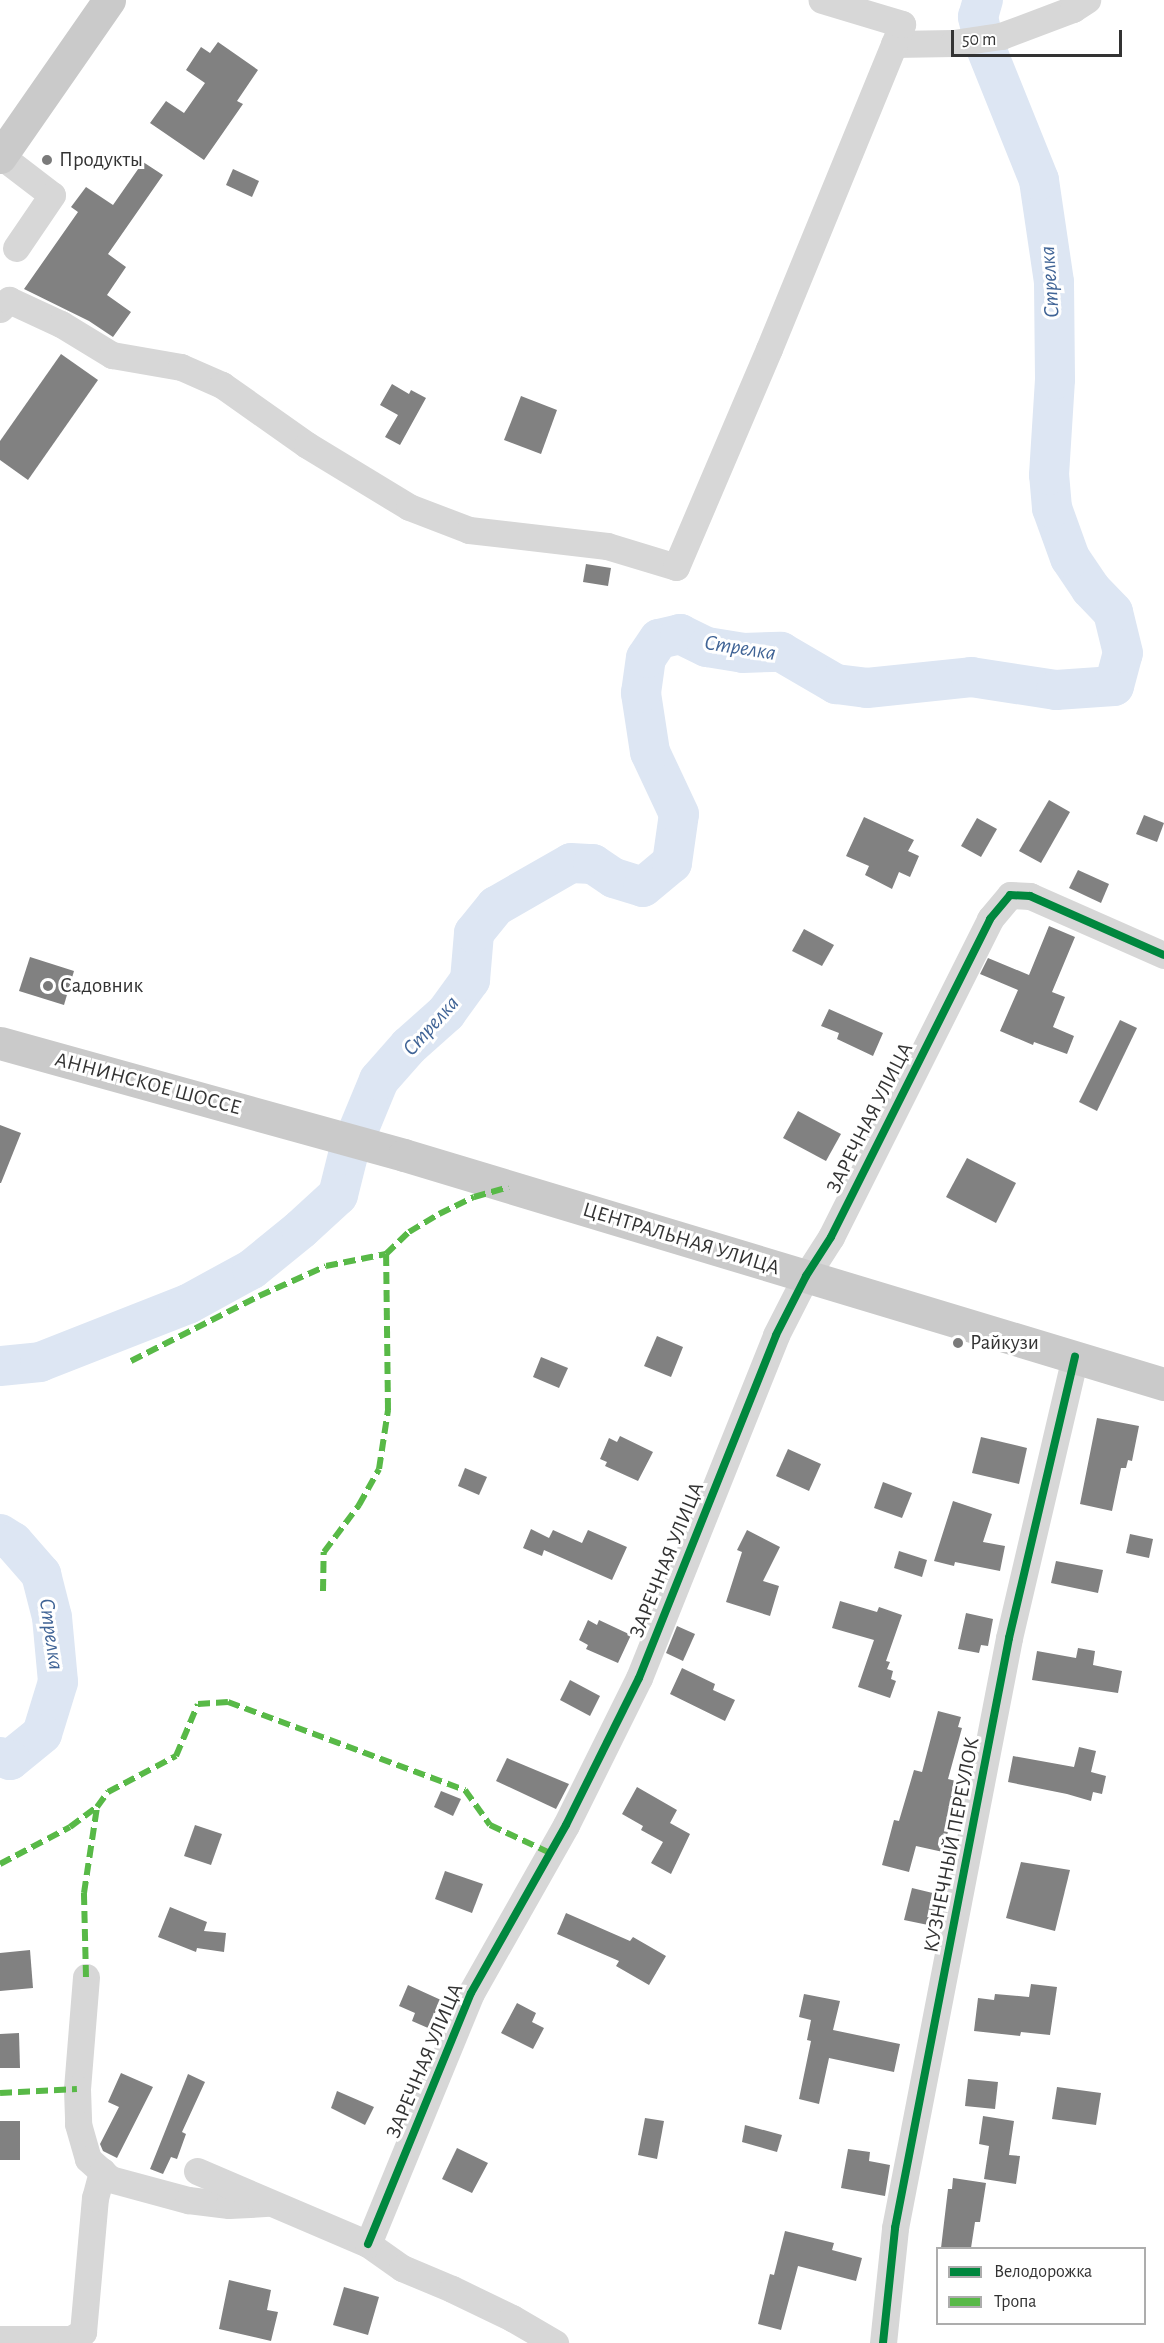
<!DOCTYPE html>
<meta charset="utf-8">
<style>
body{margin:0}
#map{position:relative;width:1164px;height:2343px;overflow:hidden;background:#fff;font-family:"Alegreya Sans",sans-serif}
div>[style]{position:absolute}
.river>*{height:40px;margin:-20px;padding:0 20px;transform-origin:20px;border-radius:20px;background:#dde6f3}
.building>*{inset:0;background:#818181}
.minor>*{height:27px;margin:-13.5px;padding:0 13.5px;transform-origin:13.5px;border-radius:13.5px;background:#d7d7d7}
.major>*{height:33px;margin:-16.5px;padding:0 16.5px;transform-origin:16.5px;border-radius:16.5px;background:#cacaca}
.quiet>*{height:6px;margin-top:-3px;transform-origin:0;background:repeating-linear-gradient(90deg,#58b947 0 12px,transparent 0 18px)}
.cycleway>*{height:8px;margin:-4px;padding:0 4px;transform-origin:4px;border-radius:4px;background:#00873e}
.dots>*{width:16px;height:16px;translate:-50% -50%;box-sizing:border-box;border:3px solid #fff;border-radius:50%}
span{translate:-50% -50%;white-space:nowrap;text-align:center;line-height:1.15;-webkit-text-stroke:6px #fff;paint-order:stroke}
.poi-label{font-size:21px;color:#333}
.left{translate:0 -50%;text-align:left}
.street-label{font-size:21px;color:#333}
.water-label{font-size:22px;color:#406496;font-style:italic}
.legend{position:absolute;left:936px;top:2247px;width:210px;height:78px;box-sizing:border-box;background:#fff;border:2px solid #adadad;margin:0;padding:8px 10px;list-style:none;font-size:18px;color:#333}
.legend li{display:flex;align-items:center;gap:12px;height:30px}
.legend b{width:30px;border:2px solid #adadad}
.scale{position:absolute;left:951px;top:30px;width:171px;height:27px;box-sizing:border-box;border:3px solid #333;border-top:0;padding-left:8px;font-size:18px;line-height:21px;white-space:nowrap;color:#333;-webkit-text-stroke:4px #fff;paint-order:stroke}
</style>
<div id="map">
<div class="river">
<div style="left:0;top:1366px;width:40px;rotate:-5.7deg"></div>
<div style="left:40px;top:1362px;width:159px;rotate:-21.4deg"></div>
<div style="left:188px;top:1304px;width:73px;rotate:-28.7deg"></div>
<div style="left:252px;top:1269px;width:63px;rotate:-39.2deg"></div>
<div style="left:301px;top:1229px;width:50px;rotate:-42.6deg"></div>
<div style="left:338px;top:1195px;width:41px;rotate:-76deg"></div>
<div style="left:348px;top:1155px;width:81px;rotate:-67.5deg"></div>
<div style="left:379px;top:1080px;width:45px;rotate:-48.6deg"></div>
<div style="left:409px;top:1046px;width:50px;rotate:-41.7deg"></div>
<div style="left:446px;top:1013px;width:41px;rotate:-54deg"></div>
<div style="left:470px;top:980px;width:47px;rotate:-85.1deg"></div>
<div style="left:474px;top:933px;width:35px;rotate:-51deg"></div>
<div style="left:496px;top:906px;width:86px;rotate:-29.8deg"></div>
<div style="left:571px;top:863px;width:22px;rotate:3deg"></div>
<div style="left:593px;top:864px;width:25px;rotate:34deg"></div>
<div style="left:614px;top:878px;width:30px;rotate:17deg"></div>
<div style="left:643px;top:887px;width:38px;rotate:-40deg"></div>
<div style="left:672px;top:863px;width:49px;rotate:-81.9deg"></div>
<div style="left:679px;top:814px;width:68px;rotate:-115.1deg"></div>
<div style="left:650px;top:752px;width:60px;rotate:-98.7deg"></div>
<div style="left:641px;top:693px;width:35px;rotate:-82deg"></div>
<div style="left:646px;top:658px;width:23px;rotate:-56deg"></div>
<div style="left:659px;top:639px;width:22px;rotate:-13deg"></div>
<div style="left:680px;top:634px;width:30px;rotate:26deg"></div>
<div style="left:707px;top:647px;width:36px;rotate:9deg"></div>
<div style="left:743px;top:653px;width:38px;rotate:-2deg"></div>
<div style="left:781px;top:652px;width:64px;rotate:30.2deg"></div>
<div style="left:836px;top:684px;width:31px;rotate:7deg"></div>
<div style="left:867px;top:688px;width:105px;rotate:-6deg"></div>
<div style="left:971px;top:677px;width:86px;rotate:8.7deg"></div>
<div style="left:1056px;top:690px;width:58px;rotate:-3.9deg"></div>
<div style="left:1114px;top:686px;width:34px;rotate:-75deg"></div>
<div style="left:1123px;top:653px;width:42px;rotate:-103.7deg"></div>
<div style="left:1113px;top:612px;width:32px;rotate:-134deg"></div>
<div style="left:1091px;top:589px;width:37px;rotate:-124deg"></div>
<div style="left:1070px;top:558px;width:53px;rotate:-109.8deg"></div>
<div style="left:1052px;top:508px;width:33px;rotate:-95deg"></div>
<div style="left:1049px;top:475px;width:96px;rotate:-86.4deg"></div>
<div style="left:1055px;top:379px;width:97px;rotate:-90.6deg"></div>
<div style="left:1054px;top:282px;width:103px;rotate:-98.4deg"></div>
<div style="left:1039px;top:180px;width:148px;rotate:-111.9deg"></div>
<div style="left:984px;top:43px;width:27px;rotate:-103deg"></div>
<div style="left:978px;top:17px;width:18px;rotate:-74deg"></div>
<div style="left:0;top:1534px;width:15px;rotate:32deg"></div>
<div style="left:13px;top:1542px;width:43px;rotate:48.8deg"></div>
<div style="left:41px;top:1574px;width:44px;rotate:75.7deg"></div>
<div style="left:52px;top:1617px;width:65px;rotate:84.7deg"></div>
<div style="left:58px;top:1682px;width:54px;rotate:107.1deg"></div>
<div style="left:42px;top:1734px;width:41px;rotate:140.9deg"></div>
<div style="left:10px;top:1760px;width:10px;rotate:-163deg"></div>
</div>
<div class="building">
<div style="clip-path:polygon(218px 42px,258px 70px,237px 101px,243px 104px,204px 160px,150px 123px,166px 101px,184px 113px,205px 83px,186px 70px,201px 47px,210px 53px)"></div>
<div style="clip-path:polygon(143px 162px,163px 175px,108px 254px,126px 267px,107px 295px,131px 312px,113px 337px,89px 321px,24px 289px,78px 212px,71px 207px,86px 187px,113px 205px)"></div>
<div style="clip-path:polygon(233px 169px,259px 181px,252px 197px,226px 185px)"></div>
<div style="clip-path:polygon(61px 354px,98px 380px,28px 480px,0 460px,0 441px)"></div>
<div style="clip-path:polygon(392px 384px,409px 394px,411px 390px,426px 398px,400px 445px,385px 437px,398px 415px,380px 405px)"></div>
<div style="clip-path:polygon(521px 396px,557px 410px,541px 454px,504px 440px)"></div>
<div style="clip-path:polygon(586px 564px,611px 568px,608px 586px,583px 582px)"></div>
<div style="clip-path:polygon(1049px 800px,1070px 812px,1041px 863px,1019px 851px)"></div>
<div style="clip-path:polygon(1144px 815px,1164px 823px,1157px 842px,1136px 834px)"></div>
<div style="clip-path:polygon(864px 817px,914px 840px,908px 851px,919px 856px,910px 877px,899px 872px,892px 889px,865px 875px,869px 866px,846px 856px)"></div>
<div style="clip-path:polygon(977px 818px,997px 829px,981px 857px,961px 846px)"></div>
<div style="clip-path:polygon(1078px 870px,1109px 884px,1101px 903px,1069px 888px)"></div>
<div style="clip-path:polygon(1049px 926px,1075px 937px,1052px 992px,1065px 997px,1053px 1027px,1074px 1036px,1067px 1054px,1034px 1042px,1033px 1045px,1000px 1031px,1018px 990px,980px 974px,988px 958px,1029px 975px)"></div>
<div style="clip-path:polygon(804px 929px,834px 945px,822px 966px,792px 951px)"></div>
<div style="clip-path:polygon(30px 957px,74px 971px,64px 1005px,19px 991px)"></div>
<div style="clip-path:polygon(829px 1009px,883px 1033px,873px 1056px,837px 1039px,839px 1033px,821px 1026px)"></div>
<div style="clip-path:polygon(1120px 1020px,1137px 1028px,1097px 1111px,1079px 1102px)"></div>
<div style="clip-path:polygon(798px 1111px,841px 1134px,826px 1161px,783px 1138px)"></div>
<div style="clip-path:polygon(0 1125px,21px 1133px,1px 1183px,0 1183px)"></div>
<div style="clip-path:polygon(967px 1158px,1016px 1183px,996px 1223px,946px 1197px)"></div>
<div style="clip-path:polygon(657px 1336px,683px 1347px,671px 1377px,644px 1366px)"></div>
<div style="clip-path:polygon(541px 1357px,568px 1368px,559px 1388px,533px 1377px)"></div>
<div style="clip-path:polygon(1097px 1418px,1139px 1426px,1132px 1461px,1128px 1460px,1126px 1468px,1121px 1468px,1112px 1511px,1080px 1504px)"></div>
<div style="clip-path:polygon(620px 1436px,653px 1452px,638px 1481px,605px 1466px,607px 1462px,600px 1459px,609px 1438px,617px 1442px)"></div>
<div style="clip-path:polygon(981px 1437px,1027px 1448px,1019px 1484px,972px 1473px)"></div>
<div style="clip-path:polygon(788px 1449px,821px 1464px,809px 1491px,776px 1476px)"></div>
<div style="clip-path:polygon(465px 1468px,487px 1477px,479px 1495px,458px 1486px)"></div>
<div style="clip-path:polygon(883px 1482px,912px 1493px,902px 1518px,874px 1508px)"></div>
<div style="clip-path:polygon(953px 1501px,992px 1514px,983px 1542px,1005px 1546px,1000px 1571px,955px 1562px,954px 1566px,934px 1561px)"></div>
<div style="clip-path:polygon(531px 1529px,549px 1538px,553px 1530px,582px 1543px,588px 1530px,627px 1547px,612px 1580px,544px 1550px,542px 1556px,523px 1548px)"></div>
<div style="clip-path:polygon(747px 1530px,780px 1547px,763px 1581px,779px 1586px,770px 1616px,726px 1602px,742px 1552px,737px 1550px)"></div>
<div style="clip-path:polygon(1130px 1534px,1153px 1539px,1149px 1558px,1126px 1553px)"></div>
<div style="clip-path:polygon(899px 1551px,927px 1560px,922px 1577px,894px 1568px)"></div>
<div style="clip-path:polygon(1056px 1561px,1103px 1570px,1098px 1593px,1051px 1583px)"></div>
<div style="clip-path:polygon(840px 1601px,877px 1612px,879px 1607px,902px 1615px,886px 1661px,890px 1662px,887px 1669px,893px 1671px,891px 1679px,896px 1681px,890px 1698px,858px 1687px,874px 1640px,832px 1628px)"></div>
<div style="clip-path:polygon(966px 1613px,993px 1619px,988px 1646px,981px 1645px,979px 1653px,958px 1649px)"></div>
<div style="clip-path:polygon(588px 1620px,597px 1625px,599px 1620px,631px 1635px,618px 1663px,586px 1649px,588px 1645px,579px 1640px)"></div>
<div style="clip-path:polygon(677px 1626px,695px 1634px,683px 1661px,666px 1653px)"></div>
<div style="clip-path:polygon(1078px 1648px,1095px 1651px,1093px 1665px,1122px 1671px,1118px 1693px,1032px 1680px,1037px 1651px,1076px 1658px)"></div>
<div style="clip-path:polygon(682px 1668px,715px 1684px,713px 1690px,735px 1700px,725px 1721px,670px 1694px)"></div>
<div style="clip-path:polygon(570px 1680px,600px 1696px,590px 1716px,560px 1700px)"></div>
<div style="clip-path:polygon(938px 1711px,961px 1717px,958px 1727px,962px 1728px,948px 1779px,960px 1782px,943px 1852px,916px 1846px,909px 1872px,882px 1865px,894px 1820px,899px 1821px,914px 1770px,922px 1772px)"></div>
<div style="clip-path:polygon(1079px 1747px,1096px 1751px,1091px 1772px,1106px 1776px,1102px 1794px,1093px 1792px,1091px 1801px,1067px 1794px,1008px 1782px,1013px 1756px,1074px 1767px)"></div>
<div style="clip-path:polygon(507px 1758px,569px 1784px,556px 1809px,496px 1781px)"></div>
<div style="clip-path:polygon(637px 1787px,677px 1810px,670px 1823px,690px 1834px,671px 1874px,651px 1863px,663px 1842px,641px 1830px,643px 1826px,622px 1814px)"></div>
<div style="clip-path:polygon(441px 1791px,461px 1799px,453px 1816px,434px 1807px)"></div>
<div style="clip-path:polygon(195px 1825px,222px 1834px,211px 1865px,184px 1856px)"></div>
<div style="clip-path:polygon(1021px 1862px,1070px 1870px,1055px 1931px,1006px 1918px)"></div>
<div style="clip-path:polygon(445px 1871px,483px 1884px,472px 1913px,435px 1899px)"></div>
<div style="clip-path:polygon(912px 1888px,941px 1895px,933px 1926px,904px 1920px)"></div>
<div style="clip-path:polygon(170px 1907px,207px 1922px,204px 1931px,226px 1933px,224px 1952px,197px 1948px,196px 1952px,158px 1937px)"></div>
<div style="clip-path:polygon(566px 1913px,630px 1941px,633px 1937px,666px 1956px,649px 1985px,616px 1966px,619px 1961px,557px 1934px)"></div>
<div style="clip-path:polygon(30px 1950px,33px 1988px,0 1991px,0 1953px)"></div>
<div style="clip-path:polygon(1031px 1984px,1057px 1987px,1050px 2035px,1021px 2032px,1020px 2036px,974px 2031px,978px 1998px,994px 2000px,995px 1994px,1029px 1997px)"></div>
<div style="clip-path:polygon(408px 1985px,441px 2000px,428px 2028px,412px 2021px,415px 2013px,399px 2006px)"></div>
<div style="clip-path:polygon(804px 1994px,840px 2001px,833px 2030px,900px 2044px,894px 2072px,829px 2058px,819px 2104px,799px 2099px,811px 2041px,807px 2040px,811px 2020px,799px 2017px)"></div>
<div style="clip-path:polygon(517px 2003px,536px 2013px,532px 2022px,544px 2028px,533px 2049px,501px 2033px)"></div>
<div style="clip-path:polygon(19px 2033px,20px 2068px,0 2068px,0 2034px)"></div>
<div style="clip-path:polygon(121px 2073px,153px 2087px,117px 2158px,103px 2151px,100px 2144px,119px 2107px,108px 2102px)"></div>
<div style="clip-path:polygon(188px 2074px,205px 2082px,182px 2132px,186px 2134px,177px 2159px,171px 2157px,163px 2174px,150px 2169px)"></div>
<div style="clip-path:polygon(968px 2079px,998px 2082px,995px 2109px,965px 2106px)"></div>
<div style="clip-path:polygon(1057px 2087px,1101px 2093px,1096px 2125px,1052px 2119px)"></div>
<div style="clip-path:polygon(337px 2091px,374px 2107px,365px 2125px,331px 2108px)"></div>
<div style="clip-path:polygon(983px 2116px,1014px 2121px,1009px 2155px,1020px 2156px,1016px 2184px,984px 2179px,989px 2146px,979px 2144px)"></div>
<div style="clip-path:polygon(645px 2118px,664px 2121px,657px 2159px,638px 2155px)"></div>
<div style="clip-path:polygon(0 2121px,20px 2121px,20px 2160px,0 2160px)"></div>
<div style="clip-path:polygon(745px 2125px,782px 2135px,777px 2152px,742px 2142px)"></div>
<div style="clip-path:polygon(457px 2148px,488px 2163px,472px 2193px,442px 2179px)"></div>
<div style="clip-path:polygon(848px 2149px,870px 2152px,869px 2161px,890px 2165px,885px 2196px,841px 2188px)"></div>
<div style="clip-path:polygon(953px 2178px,986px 2183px,980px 2222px,975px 2222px,971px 2248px,941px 2248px,948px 2189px,952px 2189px)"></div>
<div style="clip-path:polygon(785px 2231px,834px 2243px,832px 2250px,862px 2258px,856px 2281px,798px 2266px,781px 2330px,758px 2324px,770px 2274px,774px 2275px)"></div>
<div style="clip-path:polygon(229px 2280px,271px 2290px,267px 2310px,278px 2312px,271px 2341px,219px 2329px)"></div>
<div style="clip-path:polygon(344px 2287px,379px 2297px,368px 2335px,333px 2325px)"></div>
</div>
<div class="minor">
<div style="left:894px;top:44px;width:59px;rotate:-1deg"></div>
<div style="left:953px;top:43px;width:49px;rotate:-8.3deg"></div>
<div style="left:1001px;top:36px;width:77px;rotate:-20.6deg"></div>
<div style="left:1073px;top:9px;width:17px;rotate:-33deg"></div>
<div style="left:1px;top:156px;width:64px;rotate:37.4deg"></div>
<div style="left:52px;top:195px;width:64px;rotate:124.2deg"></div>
<div style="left:0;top:309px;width:13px;rotate:-45deg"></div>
<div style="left:9px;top:300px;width:57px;rotate:24.8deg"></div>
<div style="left:61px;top:324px;width:60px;rotate:31.3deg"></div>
<div style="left:112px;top:355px;width:70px;rotate:9.9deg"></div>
<div style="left:181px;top:367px;width:45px;rotate:23.7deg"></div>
<div style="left:222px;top:385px;width:104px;rotate:35.2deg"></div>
<div style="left:307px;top:445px;width:119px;rotate:31.3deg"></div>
<div style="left:409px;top:507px;width:64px;rotate:21deg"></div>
<div style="left:469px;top:530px;width:139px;rotate:6.6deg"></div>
<div style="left:607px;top:546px;width:72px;rotate:16.9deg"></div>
<div style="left:676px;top:567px;width:237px;rotate:-66.9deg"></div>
<div style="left:769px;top:349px;width:351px;rotate:-67.7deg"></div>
<div style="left:902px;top:24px;width:84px;rotate:-163.3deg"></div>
<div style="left:86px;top:1977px;width:112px;rotate:94.6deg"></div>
<div style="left:77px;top:2089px;width:35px;rotate:88deg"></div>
<div style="left:78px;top:2124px;width:36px;rotate:74deg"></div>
<div style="left:88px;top:2159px;width:30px;rotate:42deg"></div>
<div style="left:110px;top:2179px;width:81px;rotate:15.1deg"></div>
<div style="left:188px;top:2200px;width:41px;rotate:7deg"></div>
<div style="left:229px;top:2205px;width:36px;rotate:-3deg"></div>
<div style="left:197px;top:2171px;width:186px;rotate:23.1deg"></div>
<div style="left:368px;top:2244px;width:42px;rotate:35.2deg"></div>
<div style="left:402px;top:2268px;width:54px;rotate:22.8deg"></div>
<div style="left:452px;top:2289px;width:67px;rotate:25.8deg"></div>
<div style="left:512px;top:2318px;width:50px;rotate:30.2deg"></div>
<div style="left:368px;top:2244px;width:271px;rotate:-67.7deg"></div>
<div style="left:471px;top:1993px;width:193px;rotate:-60.5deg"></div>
<div style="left:566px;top:1825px;width:164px;rotate:-63.6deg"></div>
<div style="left:639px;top:1678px;width:369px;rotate:-68.2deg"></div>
<div style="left:776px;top:1335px;width:66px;rotate:-63deg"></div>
<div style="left:806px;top:1276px;width:46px;rotate:-57.3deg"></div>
<div style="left:831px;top:1237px;width:356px;rotate:-63.4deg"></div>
<div style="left:990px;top:919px;width:31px;rotate:-50deg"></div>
<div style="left:1010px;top:895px;width:20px;rotate:3deg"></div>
<div style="left:1030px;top:896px;width:146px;rotate:23.8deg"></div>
<div style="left:0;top:2339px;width:71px"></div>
<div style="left:71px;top:2339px;width:14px;rotate:-30deg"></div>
<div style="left:83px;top:2332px;width:135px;rotate:-84.9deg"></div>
<div style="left:95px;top:2198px;width:28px;rotate:-75deg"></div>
<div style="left:883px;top:2343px;width:116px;rotate:-84deg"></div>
<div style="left:895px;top:2228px;width:601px;rotate:-79.06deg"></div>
<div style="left:1009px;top:1638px;width:289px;rotate:-76.8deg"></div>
</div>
<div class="major">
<div style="left:0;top:157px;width:191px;rotate:-55.2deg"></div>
<div style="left:0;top:1043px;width:419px;rotate:15.5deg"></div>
<div style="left:404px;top:1155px;width:794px;rotate:16.77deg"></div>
</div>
<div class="quiet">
<div style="left:131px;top:1361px;width:144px;rotate:-26.9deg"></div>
<div style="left:259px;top:1296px;width:73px;rotate:-24.1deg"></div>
<div style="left:326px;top:1266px;width:61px;rotate:-11.3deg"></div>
<div style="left:386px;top:1254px;width:32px;rotate:-44deg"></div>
<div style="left:409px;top:1232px;width:35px;rotate:-31deg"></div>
<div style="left:439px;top:1214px;width:39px;rotate:-26deg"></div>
<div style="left:474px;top:1197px;width:36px;rotate:-16deg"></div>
<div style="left:323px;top:1591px;width:39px;rotate:-89deg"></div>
<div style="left:324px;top:1552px;width:59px;rotate:-53.3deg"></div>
<div style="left:359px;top:1505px;width:41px;rotate:-60.9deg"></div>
<div style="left:379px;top:1469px;width:60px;rotate:-81.3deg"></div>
<div style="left:388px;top:1410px;width:156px;rotate:-90.7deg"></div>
<div style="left:0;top:1864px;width:79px;rotate:-27.9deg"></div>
<div style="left:70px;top:1827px;width:34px;rotate:-37deg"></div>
<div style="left:97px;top:1807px;width:19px;rotate:-54deg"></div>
<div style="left:108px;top:1792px;width:77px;rotate:-27.9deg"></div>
<div style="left:176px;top:1756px;width:56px;rotate:-67.1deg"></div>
<div style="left:198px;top:1704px;width:30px;rotate:-4deg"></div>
<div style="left:228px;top:1702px;width:253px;rotate:20.4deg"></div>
<div style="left:465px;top:1790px;width:43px;rotate:54.5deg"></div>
<div style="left:490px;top:1825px;width:66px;rotate:25deg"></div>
<div style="left:86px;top:1977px;width:84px;rotate:-91.4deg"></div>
<div style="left:84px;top:1893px;width:87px;rotate:-81.4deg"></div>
<div style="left:0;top:2093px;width:77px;rotate:-3deg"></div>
</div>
<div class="cycleway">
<div style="left:368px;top:2244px;width:271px;rotate:-67.7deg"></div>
<div style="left:471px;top:1993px;width:193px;rotate:-60.5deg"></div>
<div style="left:566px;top:1825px;width:164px;rotate:-63.6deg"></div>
<div style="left:639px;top:1678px;width:369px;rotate:-68.2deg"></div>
<div style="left:776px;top:1335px;width:66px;rotate:-63deg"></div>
<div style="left:806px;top:1276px;width:46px;rotate:-57.3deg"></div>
<div style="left:831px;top:1237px;width:356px;rotate:-63.4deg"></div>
<div style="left:990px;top:919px;width:31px;rotate:-50deg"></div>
<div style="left:1010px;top:895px;width:20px;rotate:3deg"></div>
<div style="left:1030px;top:896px;width:146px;rotate:23.8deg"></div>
<div style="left:883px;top:2343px;width:116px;rotate:-84deg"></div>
<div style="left:895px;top:2228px;width:601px;rotate:-79.06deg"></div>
<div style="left:1009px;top:1638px;width:289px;rotate:-76.8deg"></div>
</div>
<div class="dots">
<div style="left:47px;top:160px;background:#7a7a7a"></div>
<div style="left:48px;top:986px;background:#7a7a7a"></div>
<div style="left:958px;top:1343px;background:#7a7a7a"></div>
</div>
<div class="poi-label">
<span class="left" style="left:59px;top:160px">Продукты</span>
<span class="left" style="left:60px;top:986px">Садовник</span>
<span class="left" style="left:970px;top:1343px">Райкузи</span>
</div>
<div class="street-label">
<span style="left:148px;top:1084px;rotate:15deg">АННИНСКОЕ ШОССЕ</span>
<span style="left:870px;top:1118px;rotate:-63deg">ЗАРЕЧНАЯ УЛИЦА</span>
<span style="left:681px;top:1239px;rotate:17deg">ЦЕНТРАЛЬНАЯ УЛИЦА</span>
<span style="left:667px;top:1560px;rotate:-68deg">ЗАРЕЧНАЯ УЛИЦА</span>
<span style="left:952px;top:1845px;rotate:-79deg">КУЗНЕЧНЫЙ ПЕРЕУЛОК</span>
<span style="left:425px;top:2061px;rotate:-67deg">ЗАРЕЧНАЯ УЛИЦА</span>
</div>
<div class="water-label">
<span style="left:1050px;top:282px;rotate:-94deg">Стрелка</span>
<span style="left:740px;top:648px;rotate:9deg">Стрелка</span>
<span style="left:431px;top:1026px;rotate:-48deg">Стрелка</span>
<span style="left:51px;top:1634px;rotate:82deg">Стрелка</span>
</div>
<ul class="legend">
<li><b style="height:8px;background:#00873e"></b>Велодорожка</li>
<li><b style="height:8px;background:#58b947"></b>Тропа</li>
</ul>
<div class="scale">50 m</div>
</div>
